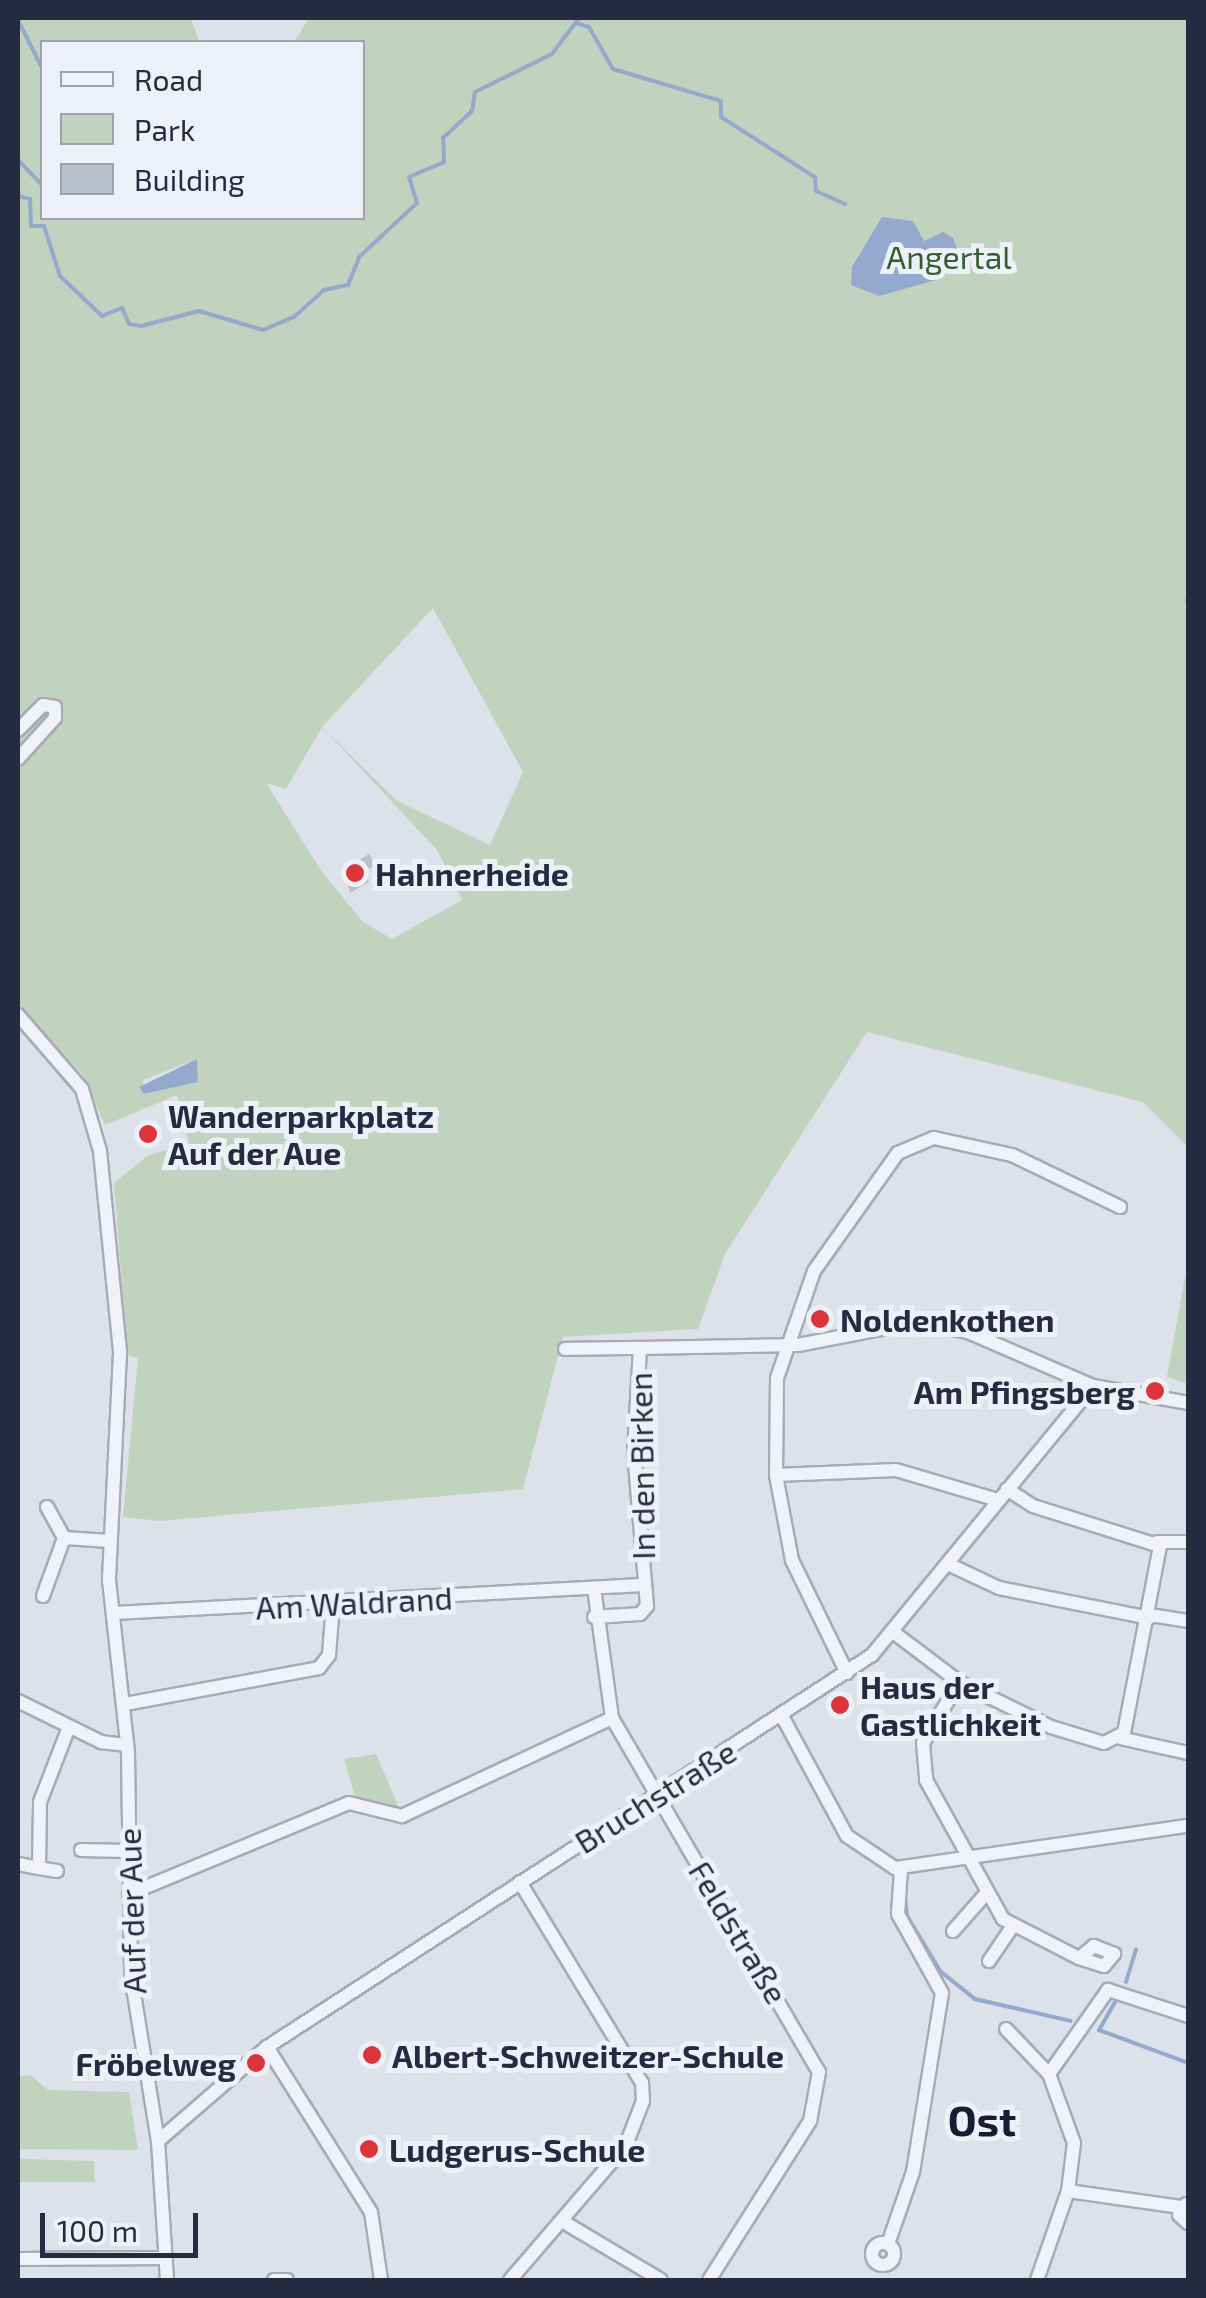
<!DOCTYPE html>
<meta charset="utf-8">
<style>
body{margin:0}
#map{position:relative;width:1206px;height:2298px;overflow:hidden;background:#dde1e9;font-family:"Exo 2",sans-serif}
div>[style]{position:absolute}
.green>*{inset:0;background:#c1d3be}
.water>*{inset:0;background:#94a9cd}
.stream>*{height:4px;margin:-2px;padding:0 2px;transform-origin:2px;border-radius:2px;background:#94a9cd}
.building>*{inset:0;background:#babfcc}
.roads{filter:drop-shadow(2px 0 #a6abb7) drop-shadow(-2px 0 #a6abb7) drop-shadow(0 2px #a6abb7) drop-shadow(0 -2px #a6abb7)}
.minor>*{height:12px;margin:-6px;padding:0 6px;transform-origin:6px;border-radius:6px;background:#f0f2f7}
.minor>.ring{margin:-6px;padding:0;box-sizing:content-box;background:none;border:12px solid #f0f2f7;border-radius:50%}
.dots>*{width:28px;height:28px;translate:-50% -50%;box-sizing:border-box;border:5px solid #edf0f6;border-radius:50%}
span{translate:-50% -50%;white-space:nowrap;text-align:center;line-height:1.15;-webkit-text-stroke:10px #edf0f6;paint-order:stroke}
.park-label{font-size:32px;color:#345e31}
.poi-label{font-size:32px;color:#252c41;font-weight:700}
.left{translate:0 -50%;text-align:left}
.right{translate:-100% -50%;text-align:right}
.street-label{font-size:32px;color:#252c41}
.district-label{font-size:42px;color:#181d31;font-weight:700}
.frame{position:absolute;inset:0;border:20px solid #252c41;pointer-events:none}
.legend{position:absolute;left:40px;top:40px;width:325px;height:180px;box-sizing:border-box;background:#edf0f6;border:2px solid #9da2ae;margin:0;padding:12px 18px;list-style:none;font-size:30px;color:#252c41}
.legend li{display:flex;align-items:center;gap:20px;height:50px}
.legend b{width:50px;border:2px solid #9da2ae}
.scale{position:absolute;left:40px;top:2213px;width:158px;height:45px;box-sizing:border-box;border:5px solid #252c41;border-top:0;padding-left:12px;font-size:30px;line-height:35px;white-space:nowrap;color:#252c41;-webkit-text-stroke:8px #edf0f6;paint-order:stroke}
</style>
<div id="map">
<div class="green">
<div style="clip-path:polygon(evenodd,18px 18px,191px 18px,199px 42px,42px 42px,42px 218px,362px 218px,362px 42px,294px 42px,309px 18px,1188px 18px,1188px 1147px,1143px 1102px,867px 1032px,725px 1254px,698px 1329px,563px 1337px,523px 1489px,159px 1521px,123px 1517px,138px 1358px,127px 1355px,114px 1183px,147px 1156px,189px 1143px,177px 1095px,105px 1125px,83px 1075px,18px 1006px,18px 18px,433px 608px,523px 772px,490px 845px,397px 801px,322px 727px,433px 608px,18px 18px,322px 727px,437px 850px,462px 900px,392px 939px,363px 922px,322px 872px,266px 783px,286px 789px,322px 727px,18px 18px,197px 1059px,198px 1082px,144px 1094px,143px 1080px,197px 1059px)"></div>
<div style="clip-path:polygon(1188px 1260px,1188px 1384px,1167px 1377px)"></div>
<div style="clip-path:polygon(376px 1754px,400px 1810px,355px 1797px,344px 1759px)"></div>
<div style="clip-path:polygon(30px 2075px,48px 2090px,129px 2092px,138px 2150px,18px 2149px,18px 2077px)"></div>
<div style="clip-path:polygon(18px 2159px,94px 2161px,95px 2182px,18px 2182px)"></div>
</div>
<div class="water">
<div style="clip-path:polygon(882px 217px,913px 221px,924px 241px,943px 232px,953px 238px,959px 253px,943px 278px,879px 296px,851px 285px,852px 267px)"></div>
<div style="clip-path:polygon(197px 1059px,198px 1082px,144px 1094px,139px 1087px)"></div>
</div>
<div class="stream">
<div style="left:18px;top:20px;width:54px;rotate:63.4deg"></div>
<div style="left:576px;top:23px;width:14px;rotate:17deg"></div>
<div style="left:589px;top:27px;width:48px;rotate:60.3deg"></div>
<div style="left:613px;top:69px;width:113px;rotate:16.5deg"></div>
<div style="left:721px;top:101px;width:16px;rotate:90deg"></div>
<div style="left:721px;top:117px;width:112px;rotate:32.6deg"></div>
<div style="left:815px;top:177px;width:14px;rotate:86deg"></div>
<div style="left:816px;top:191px;width:32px;rotate:24deg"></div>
<div style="left:18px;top:160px;width:35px;rotate:46deg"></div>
<div style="left:18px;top:196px;width:12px;rotate:14deg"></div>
<div style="left:30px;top:199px;width:27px;rotate:88deg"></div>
<div style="left:31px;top:226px;width:13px"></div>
<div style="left:44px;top:226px;width:52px;rotate:72.3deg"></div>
<div style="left:60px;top:276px;width:58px;rotate:43.6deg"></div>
<div style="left:102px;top:316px;width:22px;rotate:-22deg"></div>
<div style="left:122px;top:308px;width:17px;rotate:66deg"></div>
<div style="left:129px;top:324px;width:12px;rotate:9deg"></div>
<div style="left:141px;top:326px;width:60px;rotate:-14.5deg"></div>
<div style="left:199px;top:311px;width:67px;rotate:16.5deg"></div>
<div style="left:263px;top:330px;width:34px;rotate:-23deg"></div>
<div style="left:294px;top:317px;width:40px;rotate:-42deg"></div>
<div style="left:324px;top:290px;width:25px;rotate:-12deg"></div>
<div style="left:348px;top:285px;width:31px;rotate:-68deg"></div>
<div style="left:360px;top:256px;width:78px;rotate:-42.9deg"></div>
<div style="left:417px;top:203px;width:27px;rotate:-107deg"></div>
<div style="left:409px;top:177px;width:38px;rotate:-23deg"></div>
<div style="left:444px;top:162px;width:24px;rotate:-92deg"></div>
<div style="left:443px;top:138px;width:40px;rotate:-43deg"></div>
<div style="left:472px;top:111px;width:19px;rotate:-81deg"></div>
<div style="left:475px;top:92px;width:86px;rotate:-26.3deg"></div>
<div style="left:552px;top:54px;width:45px;rotate:-53.1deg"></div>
<div style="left:1187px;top:600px;width:1px;rotate:45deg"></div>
<div style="left:905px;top:1898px;width:18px;rotate:84deg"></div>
<div style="left:907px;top:1916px;width:64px;rotate:59deg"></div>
<div style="left:940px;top:1971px;width:45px;rotate:38.7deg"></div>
<div style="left:975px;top:1999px;width:98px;rotate:12.9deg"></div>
<div style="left:1126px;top:1982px;width:34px;rotate:-73deg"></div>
<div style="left:1118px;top:1997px;width:38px;rotate:120deg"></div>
<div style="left:1099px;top:2030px;width:95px;rotate:20.3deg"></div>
</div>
<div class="building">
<div style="clip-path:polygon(369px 854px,376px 865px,364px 871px,369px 882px,350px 893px,343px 870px)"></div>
</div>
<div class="roads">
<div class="minor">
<div style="left:18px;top:730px;width:35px;rotate:-45deg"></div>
<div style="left:43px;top:705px;width:12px;rotate:9deg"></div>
<div style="left:55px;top:707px;width:11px;rotate:90deg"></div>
<div style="left:55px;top:718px;width:55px;rotate:132.1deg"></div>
<div style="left:18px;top:1015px;width:98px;rotate:49.1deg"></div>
<div style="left:82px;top:1089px;width:65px;rotate:73.8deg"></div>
<div style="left:100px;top:1151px;width:203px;rotate:84.3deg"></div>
<div style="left:120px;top:1353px;width:227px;rotate:92.8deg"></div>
<div style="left:109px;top:1580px;width:174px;rotate:83.7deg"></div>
<div style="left:128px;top:1753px;width:222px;rotate:89.2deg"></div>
<div style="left:131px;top:1975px;width:168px;rotate:80.8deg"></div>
<div style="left:158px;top:2141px;width:139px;rotate:86.3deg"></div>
<div style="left:565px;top:1349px;width:75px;rotate:-0.8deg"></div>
<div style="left:776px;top:1475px;width:120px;rotate:-2.4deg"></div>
<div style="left:896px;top:1470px;width:106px;rotate:16.4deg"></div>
<div style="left:47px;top:1507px;width:35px;rotate:61deg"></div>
<div style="left:64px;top:1538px;width:46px;rotate:3.7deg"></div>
<div style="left:1157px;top:1542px;width:31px"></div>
<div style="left:948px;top:1564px;width:56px;rotate:25.2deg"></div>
<div style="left:999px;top:1588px;width:153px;rotate:11.3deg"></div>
<div style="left:594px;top:1588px;width:131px;rotate:82.1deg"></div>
<div style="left:612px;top:1718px;width:410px;rotate:59.7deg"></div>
<div style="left:819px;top:2072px;width:50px;rotate:100.4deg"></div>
<div style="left:810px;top:2121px;width:188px;rotate:122.4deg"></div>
<div style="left:43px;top:1596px;width:62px;rotate:-70.1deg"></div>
<div style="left:114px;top:1613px;width:530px;rotate:-3.03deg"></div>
<div style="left:1150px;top:1615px;width:38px;rotate:9deg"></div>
<div style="left:594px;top:1617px;width:46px;rotate:-3.7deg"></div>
<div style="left:640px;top:1614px;width:11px;rotate:-49deg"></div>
<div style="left:647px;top:1606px;width:155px;rotate:-94.8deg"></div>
<div style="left:634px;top:1452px;width:104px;rotate:-86.7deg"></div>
<div style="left:640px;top:1348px;width:158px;rotate:-1.1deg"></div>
<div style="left:798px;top:1345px;width:121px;rotate:-10.9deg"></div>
<div style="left:917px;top:1322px;width:52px;rotate:11.1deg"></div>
<div style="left:968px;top:1332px;width:136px;rotate:23.4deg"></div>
<div style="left:1093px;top:1386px;width:97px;rotate:10.1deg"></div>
<div style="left:893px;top:1632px;width:83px;rotate:37.1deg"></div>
<div style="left:959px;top:1682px;width:102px;rotate:26.1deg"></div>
<div style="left:1051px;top:1727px;width:55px;rotate:16.8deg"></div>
<div style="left:1104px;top:1743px;width:22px;rotate:-27deg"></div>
<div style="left:1124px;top:1733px;width:190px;rotate:-79.1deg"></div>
<div style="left:1160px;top:1546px;width:133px;rotate:-162.5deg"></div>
<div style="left:1033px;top:1506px;width:31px;rotate:-147deg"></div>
<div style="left:847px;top:1673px;width:126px;rotate:-116deg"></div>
<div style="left:792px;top:1560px;width:86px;rotate:-100.7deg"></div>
<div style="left:776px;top:1475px;width:97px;rotate:-89.4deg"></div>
<div style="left:777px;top:1378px;width:113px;rotate:-70.9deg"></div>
<div style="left:814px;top:1271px;width:145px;rotate:-54.6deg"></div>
<div style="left:898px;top:1153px;width:39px;rotate:-23deg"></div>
<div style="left:934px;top:1138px;width:80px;rotate:12.3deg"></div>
<div style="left:1012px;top:1155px;width:120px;rotate:25.7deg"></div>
<div style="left:959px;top:1682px;width:71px;rotate:120.5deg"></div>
<div style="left:923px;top:1743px;width:37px;rotate:85deg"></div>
<div style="left:926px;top:1780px;width:159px;rotate:61deg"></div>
<div style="left:1003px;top:1919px;width:85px;rotate:27.2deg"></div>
<div style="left:1079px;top:1958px;width:26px;rotate:18deg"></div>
<div style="left:1104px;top:1966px;width:16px;rotate:-50deg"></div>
<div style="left:1114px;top:1954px;width:22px;rotate:-158deg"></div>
<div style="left:1094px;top:1946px;width:19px;rotate:141deg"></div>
<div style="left:18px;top:1701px;width:93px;rotate:26.3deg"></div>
<div style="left:101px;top:1742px;width:26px;rotate:7deg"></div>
<div style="left:125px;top:1704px;width:197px;rotate:-10.5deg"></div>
<div style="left:319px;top:1668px;width:16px;rotate:-52deg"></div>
<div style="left:329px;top:1655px;width:52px;rotate:-85.6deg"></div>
<div style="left:782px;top:1716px;width:136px;rotate:61.6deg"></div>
<div style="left:847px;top:1836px;width:58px;rotate:33.7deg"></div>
<div style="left:895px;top:1868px;width:296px;rotate:-8.2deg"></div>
<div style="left:1120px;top:1738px;width:70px;rotate:12.4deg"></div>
<div style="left:81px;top:1850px;width:48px;rotate:1.2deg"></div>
<div style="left:18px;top:1864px;width:21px;rotate:11deg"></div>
<div style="left:57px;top:1871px;width:18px;rotate:-171deg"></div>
<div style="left:39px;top:1868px;width:66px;rotate:-89.1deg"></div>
<div style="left:40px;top:1802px;width:80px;rotate:-68.9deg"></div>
<div style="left:129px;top:1894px;width:238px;rotate:-22.5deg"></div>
<div style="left:349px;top:1803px;width:55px;rotate:13.8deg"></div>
<div style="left:402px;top:1816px;width:232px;rotate:-25deg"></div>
<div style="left:953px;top:1931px;width:47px;rotate:-48.5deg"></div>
<div style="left:989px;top:1961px;width:41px;rotate:-55.9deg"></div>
<div style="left:1006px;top:2029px;width:62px;rotate:46.3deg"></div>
<div style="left:1049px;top:2074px;width:73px;rotate:70.1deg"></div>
<div style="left:1074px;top:2143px;width:48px;rotate:97.1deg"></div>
<div style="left:1068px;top:2191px;width:94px;rotate:109.2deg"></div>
<div style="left:267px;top:2047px;width:195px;rotate:57.8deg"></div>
<div style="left:371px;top:2212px;width:69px;rotate:81.6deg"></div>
<div style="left:1049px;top:2074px;width:103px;rotate:-54.9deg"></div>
<div style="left:1108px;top:1990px;width:84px;rotate:18deg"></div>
<div style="left:158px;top:2141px;width:144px;rotate:-40.8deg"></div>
<div style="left:267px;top:2047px;width:721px;rotate:-32.94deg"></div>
<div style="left:872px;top:1655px;width:348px;rotate:-50.6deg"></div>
<div style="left:1068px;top:2191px;width:114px;rotate:8.1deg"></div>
<div style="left:1186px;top:2204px;width:13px;rotate:122deg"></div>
<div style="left:1179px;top:2215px;width:12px;rotate:42deg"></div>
<div style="left:562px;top:2221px;width:115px;rotate:30.8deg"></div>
<div class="ring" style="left:872px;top:2243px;width:10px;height:10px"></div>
<div style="left:888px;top:2244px;width:76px;rotate:-70.9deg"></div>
<div style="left:913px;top:2172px;width:181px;rotate:-80.8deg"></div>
<div style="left:942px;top:1993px;width:90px;rotate:-119.1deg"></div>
<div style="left:898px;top:1914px;width:45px;rotate:-86.2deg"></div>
<div style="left:18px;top:2259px;width:148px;rotate:-0.4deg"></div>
<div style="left:274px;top:2280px;width:13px"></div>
<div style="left:510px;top:2280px;width:178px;rotate:-49.3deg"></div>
<div style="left:626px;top:2145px;width:47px;rotate:-68.9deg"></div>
<div style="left:643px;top:2101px;width:18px;rotate:-93deg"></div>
<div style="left:642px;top:2083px;width:235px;rotate:-121.3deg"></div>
</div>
</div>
<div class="dots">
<div style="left:355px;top:873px;background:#db353b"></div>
<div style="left:148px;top:1134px;background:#db353b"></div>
<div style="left:820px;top:1319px;background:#db353b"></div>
<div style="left:1155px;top:1391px;background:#db353b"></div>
<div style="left:840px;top:1705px;background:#db353b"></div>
<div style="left:372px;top:2055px;background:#db353b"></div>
<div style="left:256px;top:2063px;background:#db353b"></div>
<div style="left:369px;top:2149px;background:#db353b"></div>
</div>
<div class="park-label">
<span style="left:949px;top:256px">Angertal</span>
</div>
<div class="poi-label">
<span class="left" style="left:375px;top:873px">Hahnerheide</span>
<span class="left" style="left:168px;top:1134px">Wanderparkplatz<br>Auf der Aue</span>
<span class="left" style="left:840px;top:1319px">Noldenkothen</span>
<span class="right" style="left:1135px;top:1391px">Am Pfingsberg</span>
<span class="left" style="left:860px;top:1705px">Haus der<br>Gastlichkeit</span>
<span class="left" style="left:392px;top:2055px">Albert-Schweitzer-Schule</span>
<span class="right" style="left:236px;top:2063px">Fröbelweg</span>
<span class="left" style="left:389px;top:2149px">Ludgerus-Schule</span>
</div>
<div class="street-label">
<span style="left:641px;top:1466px;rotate:-91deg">In den Birken</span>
<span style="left:354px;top:1602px;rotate:-3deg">Am Waldrand</span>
<span style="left:655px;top:1796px;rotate:-32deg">Bruchstraße</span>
<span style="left:131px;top:1911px;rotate:-92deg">Auf der Aue</span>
<span style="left:739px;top:1932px;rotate:59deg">Feldstraße</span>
</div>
<div class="district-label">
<span style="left:982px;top:2119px">Ost</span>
</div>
<div class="frame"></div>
<ul class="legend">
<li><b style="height:12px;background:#f0f2f7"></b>Road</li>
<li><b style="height:28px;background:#c1d3be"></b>Park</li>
<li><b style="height:28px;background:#babfcc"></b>Building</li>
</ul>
<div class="scale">100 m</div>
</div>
